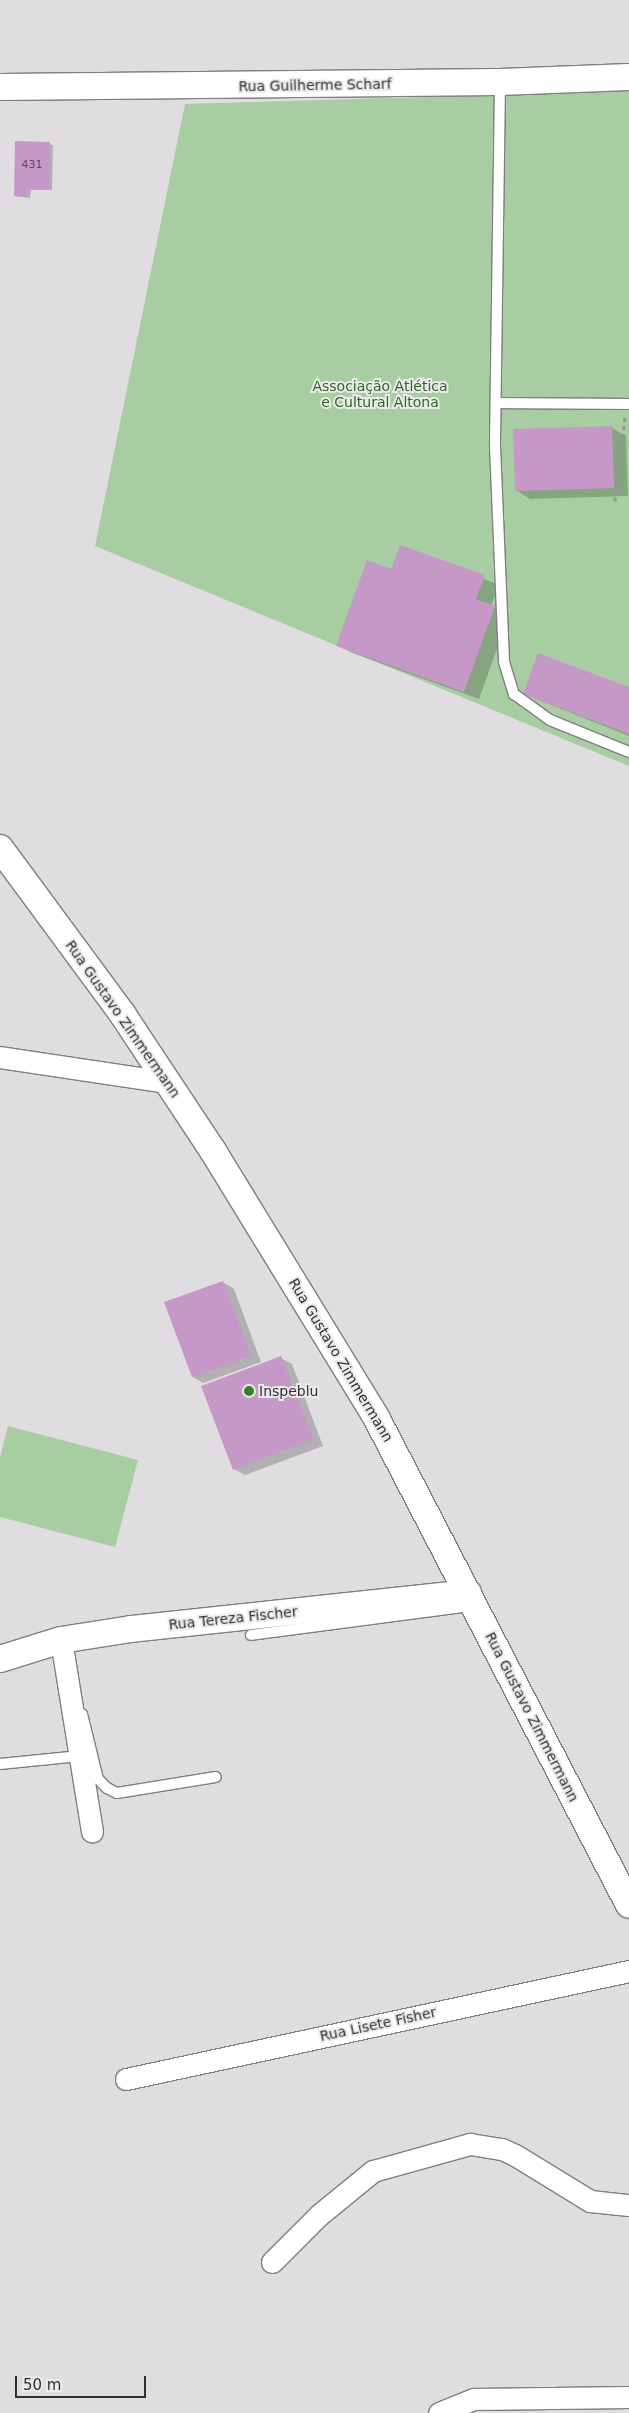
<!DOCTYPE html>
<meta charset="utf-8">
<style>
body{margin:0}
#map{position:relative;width:629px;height:2413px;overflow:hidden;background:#e0dde0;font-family:"DejaVu Sans",sans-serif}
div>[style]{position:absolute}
.green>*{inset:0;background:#a9cda2}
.shadow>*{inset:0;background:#0003}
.building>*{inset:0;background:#c698c8}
.path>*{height:3px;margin-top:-1.5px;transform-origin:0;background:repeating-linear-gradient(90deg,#959395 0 4px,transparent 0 8px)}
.roads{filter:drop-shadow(1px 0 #807e80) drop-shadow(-1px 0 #807e80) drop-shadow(0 1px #807e80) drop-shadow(0 -1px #807e80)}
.service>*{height:10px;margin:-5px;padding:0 5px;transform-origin:5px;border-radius:5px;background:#fff}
.minor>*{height:21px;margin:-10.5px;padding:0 10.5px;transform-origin:10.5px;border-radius:10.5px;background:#fff}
.tertiary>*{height:26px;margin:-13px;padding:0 13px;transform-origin:13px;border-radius:13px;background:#fff}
.dots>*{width:14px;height:14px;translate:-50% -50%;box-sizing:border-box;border:2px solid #edeaed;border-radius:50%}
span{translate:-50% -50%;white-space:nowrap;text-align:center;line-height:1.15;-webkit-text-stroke:4px #edeaed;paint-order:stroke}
.number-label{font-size:11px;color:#564a57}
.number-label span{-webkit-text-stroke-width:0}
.street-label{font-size:14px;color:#313031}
.park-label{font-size:14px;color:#2d6623}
.poi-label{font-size:14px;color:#313031}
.left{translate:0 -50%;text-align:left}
.scale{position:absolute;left:15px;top:2376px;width:131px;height:22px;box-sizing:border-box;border:2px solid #313031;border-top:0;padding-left:6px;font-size:15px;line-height:18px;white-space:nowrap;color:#313031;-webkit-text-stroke:4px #edeaed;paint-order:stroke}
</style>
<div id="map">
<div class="green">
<div style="clip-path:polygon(629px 91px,629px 766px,95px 546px,185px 104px)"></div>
<div style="clip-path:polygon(8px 1426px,138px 1460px,115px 1547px,0 1517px,0 1458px)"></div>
</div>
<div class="shadow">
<div style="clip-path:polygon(17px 142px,53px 145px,52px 190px,31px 190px,30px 198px,15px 196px)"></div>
<div style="clip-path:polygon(612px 428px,626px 436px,628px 496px,530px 499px,516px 490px)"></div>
<div style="clip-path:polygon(401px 546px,499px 585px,491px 606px,509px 615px,479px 699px,352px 653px,337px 645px,392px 571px)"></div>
<div style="clip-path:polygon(629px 688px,629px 736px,524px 694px)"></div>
<div style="clip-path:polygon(223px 1282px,234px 1289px,261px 1362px,203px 1383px,193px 1377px)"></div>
<div style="clip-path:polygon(281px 1358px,292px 1364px,323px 1446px,245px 1475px,234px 1469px)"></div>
</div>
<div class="building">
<div style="clip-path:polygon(15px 141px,50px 142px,49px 189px,28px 189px,27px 197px,14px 196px)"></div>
<div style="clip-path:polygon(612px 426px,614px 488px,515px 491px,513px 429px)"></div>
<div style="clip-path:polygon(400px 545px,485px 575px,476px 599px,495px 606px,464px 692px,336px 646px,367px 560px,391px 569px)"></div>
<div style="clip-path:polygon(538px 653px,629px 687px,629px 734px,523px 694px)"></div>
<div style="clip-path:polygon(223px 1281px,251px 1356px,192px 1377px,164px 1302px)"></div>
<div style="clip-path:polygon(281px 1356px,313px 1439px,233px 1470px,201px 1386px)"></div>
</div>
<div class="path">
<div style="left:615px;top:501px;width:85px;rotate:-83.2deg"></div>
</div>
<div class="roads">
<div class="service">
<div style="left:500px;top:83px;width:363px;rotate:90.8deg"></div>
<div style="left:495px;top:446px;width:216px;rotate:87.6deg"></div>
<div style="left:504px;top:662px;width:34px;rotate:73deg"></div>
<div style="left:514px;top:694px;width:44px;rotate:35.8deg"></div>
<div style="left:550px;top:720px;width:85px;rotate:22.1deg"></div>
<div style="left:496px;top:403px;width:133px;rotate:0.4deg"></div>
<div style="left:251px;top:1635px;width:222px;rotate:-7.5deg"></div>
<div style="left:82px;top:1714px;width:67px;rotate:76.2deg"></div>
<div style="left:98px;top:1779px;width:13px;rotate:45deg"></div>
<div style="left:107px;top:1788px;width:11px;rotate:27deg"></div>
<div style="left:117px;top:1793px;width:100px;rotate:-9.2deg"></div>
<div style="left:0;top:1764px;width:80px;rotate:-5.7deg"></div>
</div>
<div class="minor">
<div style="left:0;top:1057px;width:169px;rotate:8.5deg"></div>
<div style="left:61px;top:1640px;width:194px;rotate:80.8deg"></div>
<div style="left:126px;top:2079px;width:514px;rotate:-12.12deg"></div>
<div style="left:272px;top:2262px;width:66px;rotate:-45deg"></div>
<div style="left:319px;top:2215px;width:70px;rotate:-39.2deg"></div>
<div style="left:373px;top:2171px;width:101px;rotate:-15.6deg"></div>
<div style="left:470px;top:2144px;width:32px;rotate:9deg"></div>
<div style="left:502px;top:2149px;width:14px;rotate:25deg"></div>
<div style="left:515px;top:2155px;width:88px;rotate:31.5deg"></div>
<div style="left:590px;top:2201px;width:39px;rotate:6deg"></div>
<div style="left:439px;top:2413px;width:38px;rotate:-22deg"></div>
<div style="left:474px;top:2399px;width:155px;rotate:-0.7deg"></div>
</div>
<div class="tertiary">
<div style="left:0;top:87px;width:500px;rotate:-0.57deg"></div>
<div style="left:500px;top:82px;width:129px;rotate:-2.2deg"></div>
<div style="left:0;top:848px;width:207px;rotate:53.6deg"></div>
<div style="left:123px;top:1015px;width:163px;rotate:56.5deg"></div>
<div style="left:213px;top:1151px;width:314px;rotate:58.5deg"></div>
<div style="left:377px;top:1419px;width:547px;rotate:62.59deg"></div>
<div style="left:0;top:1659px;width:64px;rotate:-17.3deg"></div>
<div style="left:61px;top:1640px;width:71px;rotate:-8.9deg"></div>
<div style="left:131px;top:1629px;width:339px;rotate:-6.1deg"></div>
</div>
</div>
<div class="dots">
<div style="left:249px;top:1391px;background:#368129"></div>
</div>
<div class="number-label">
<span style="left:32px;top:165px">431</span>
</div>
<div class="street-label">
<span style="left:315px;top:85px;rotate:-1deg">Rua Guilherme Scharf</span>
<span style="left:123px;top:1019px;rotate:55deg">Rua Gustavo Zimmermann</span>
<span style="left:341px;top:1360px;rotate:59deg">Rua Gustavo Zimmermann</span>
<span style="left:233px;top:1618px;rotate:-6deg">Rua Tereza Fischer</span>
<span style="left:532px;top:1717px;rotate:63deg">Rua Gustavo Zimmermann</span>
<span style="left:378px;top:2024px;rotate:-12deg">Rua Lisete Fisher</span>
</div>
<div class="park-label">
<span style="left:380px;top:394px">Associação Atlética<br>e Cultural Altona</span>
</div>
<div class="poi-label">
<span class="left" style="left:259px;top:1391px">Inspeblu</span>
</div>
<div class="scale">50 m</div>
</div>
